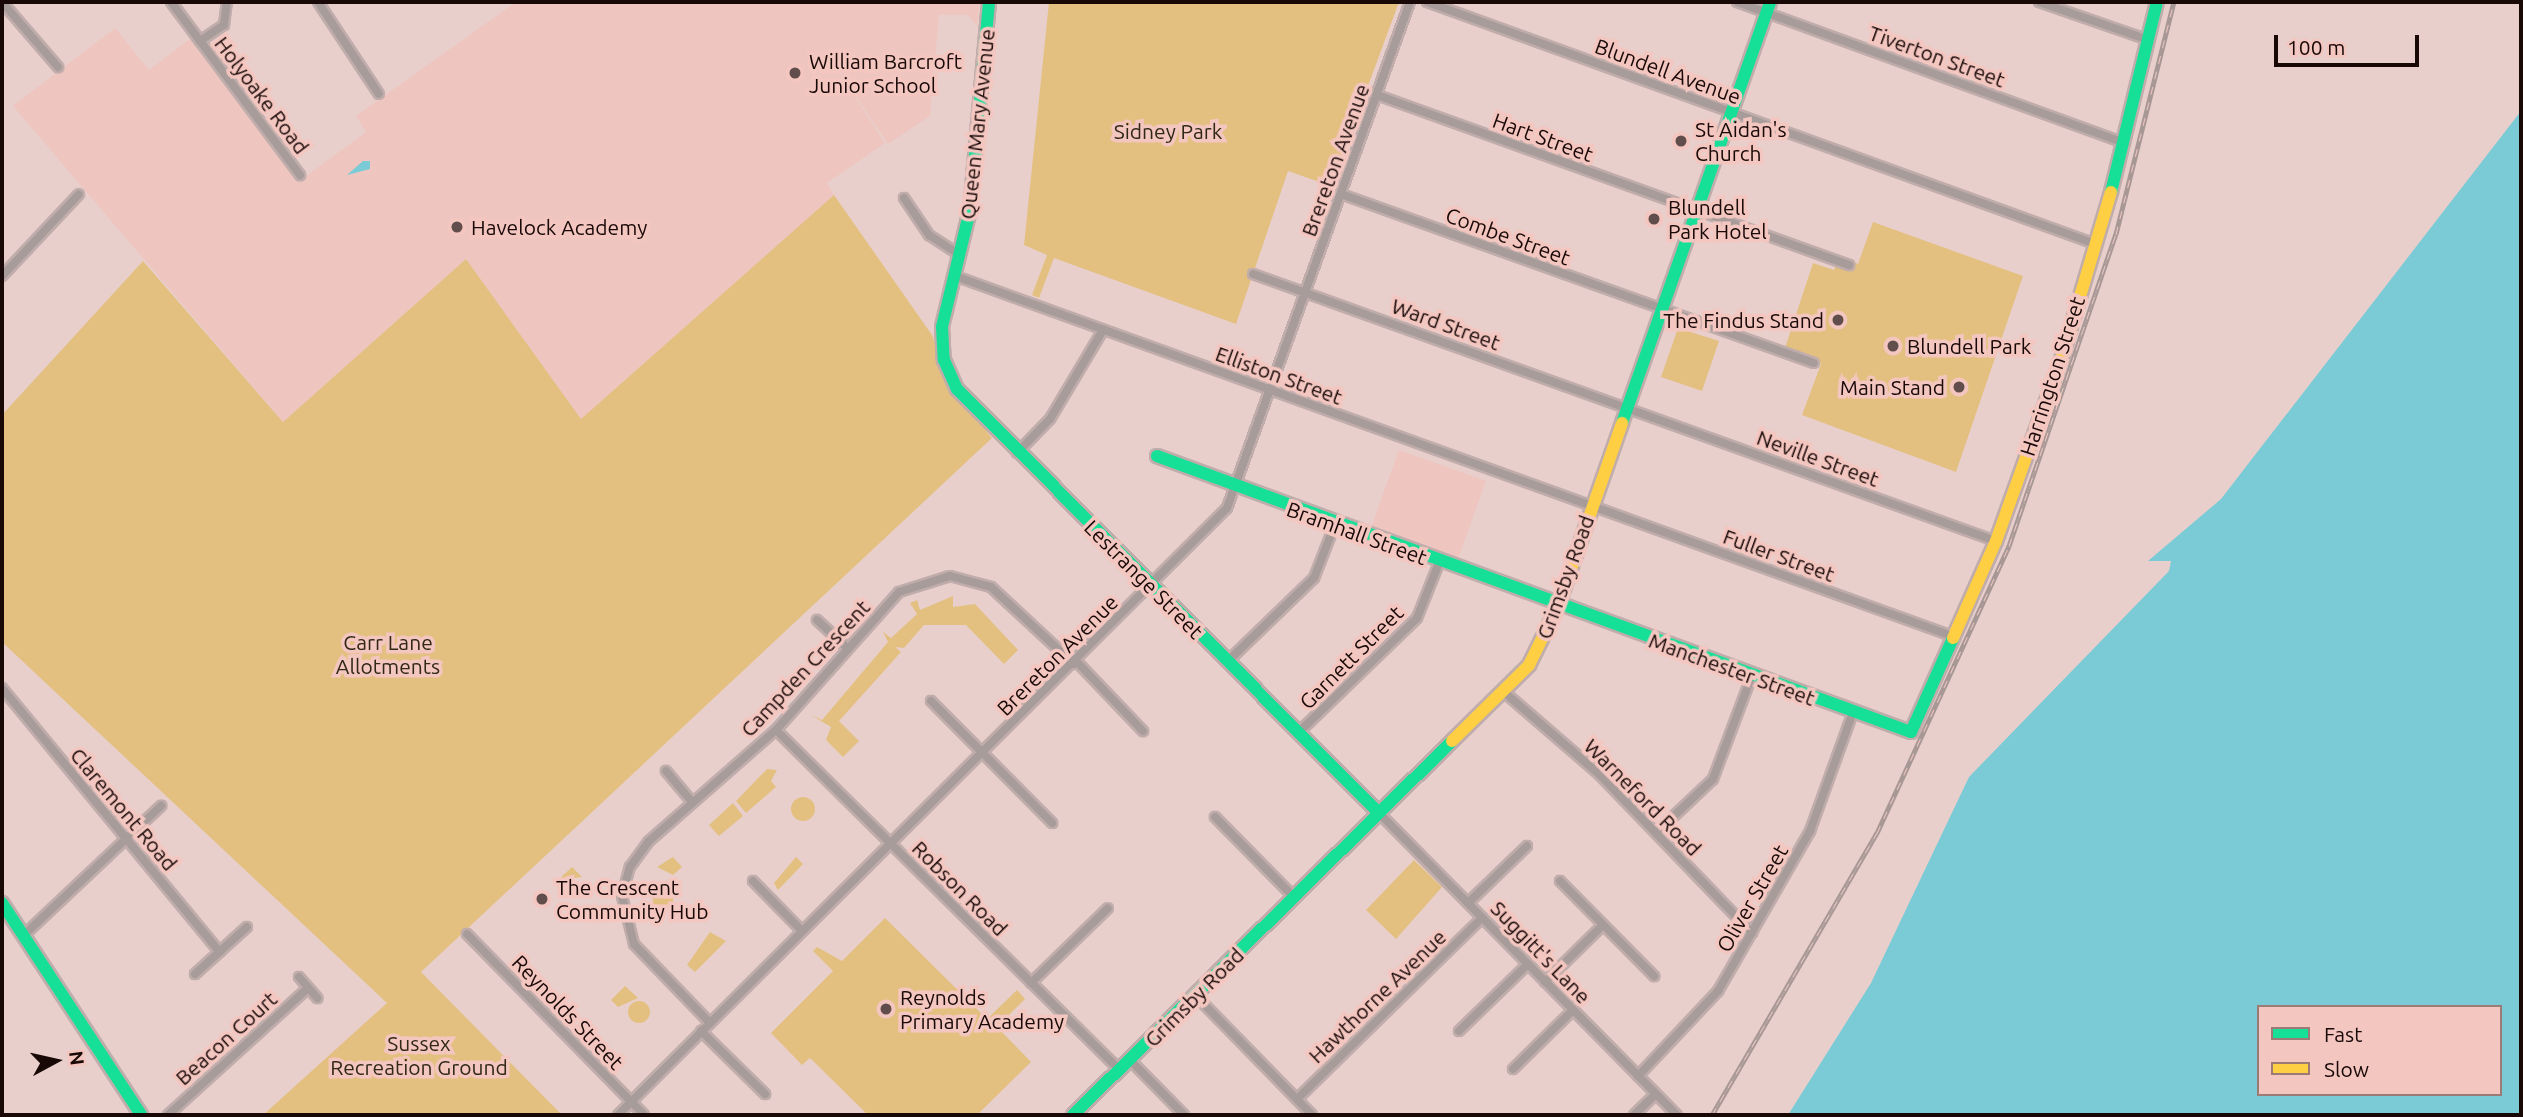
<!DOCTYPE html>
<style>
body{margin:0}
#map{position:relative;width:2523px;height:1117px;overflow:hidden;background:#e8cfcc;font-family:Ubuntu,sans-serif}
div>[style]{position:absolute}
.built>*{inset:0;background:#eec5bf}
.green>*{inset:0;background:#e3c080}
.round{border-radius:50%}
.water>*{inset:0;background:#7acbd6}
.roads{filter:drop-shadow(2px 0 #c0adab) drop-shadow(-2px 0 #c0adab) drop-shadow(0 2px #c0adab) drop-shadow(0 -2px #c0adab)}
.street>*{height:8px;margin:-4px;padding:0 4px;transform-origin:4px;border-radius:4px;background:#a79c9a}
.fast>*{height:12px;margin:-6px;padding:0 6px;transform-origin:6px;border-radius:6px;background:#16e098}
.slow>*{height:12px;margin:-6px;padding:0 6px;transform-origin:6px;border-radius:6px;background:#ffcf43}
.rail>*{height:5px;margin-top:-2.5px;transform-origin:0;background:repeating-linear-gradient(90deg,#f4c6c0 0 8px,#a79795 0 16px);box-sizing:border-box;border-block:2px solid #a79795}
.dots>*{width:19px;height:19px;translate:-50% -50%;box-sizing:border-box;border:4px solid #f4c6c0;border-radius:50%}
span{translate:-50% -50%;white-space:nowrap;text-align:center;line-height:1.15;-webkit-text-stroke:7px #f4c6c0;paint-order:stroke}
.street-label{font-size:21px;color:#180907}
.poi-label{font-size:21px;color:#180907}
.left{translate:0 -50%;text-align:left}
.right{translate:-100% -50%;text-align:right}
.park-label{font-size:21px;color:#302815}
.frame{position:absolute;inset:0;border:4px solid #180907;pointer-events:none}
.legend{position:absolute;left:2257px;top:1005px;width:245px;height:91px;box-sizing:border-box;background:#f4c6c0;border:2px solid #9c7a76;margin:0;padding:9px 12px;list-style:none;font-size:21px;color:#180907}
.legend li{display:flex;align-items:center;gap:14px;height:35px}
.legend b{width:35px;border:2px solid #9c7a76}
.north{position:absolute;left:21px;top:1026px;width:70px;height:70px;-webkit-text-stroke:5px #f4c6c0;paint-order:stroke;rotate:82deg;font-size:19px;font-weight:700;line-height:28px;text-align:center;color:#180907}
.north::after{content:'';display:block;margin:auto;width:24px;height:32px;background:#180907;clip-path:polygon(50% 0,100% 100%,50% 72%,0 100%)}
.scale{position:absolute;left:2274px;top:35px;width:145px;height:32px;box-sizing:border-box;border:4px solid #180907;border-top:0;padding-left:9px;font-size:21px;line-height:24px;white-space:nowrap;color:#180907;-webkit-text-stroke:5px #f4c6c0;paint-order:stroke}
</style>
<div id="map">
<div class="built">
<div style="clip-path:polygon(516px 2px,794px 2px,885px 143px,827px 183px,834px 195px,581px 419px,466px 259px,283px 422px,13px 106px,115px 28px,149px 70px,190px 39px,298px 182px,366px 132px,356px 116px)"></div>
<div style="clip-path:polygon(980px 2px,977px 26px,968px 15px,939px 15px,930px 116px,888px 144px,794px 4px)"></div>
<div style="clip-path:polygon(1399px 450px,1486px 481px,1457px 562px,1370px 530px)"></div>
</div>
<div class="green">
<div style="clip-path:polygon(1049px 2px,1399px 2px,1331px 186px,1288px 171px,1236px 324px,1054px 258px,1039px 298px,1032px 295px,1047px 255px,1024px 245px)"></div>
<div style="clip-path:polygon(834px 195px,932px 335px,950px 386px,992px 438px,421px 972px,562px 1115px,263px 1115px,387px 1003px,2px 642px,2px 415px,143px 261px,283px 422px,466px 259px,581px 419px)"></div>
<div style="clip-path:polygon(1873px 222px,2023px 276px,1956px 472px,1802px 415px,1821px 364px,1785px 348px,1813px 263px,1834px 270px,1840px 256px,1858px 264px)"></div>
<div style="clip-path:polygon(1678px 328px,1719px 341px,1702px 391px,1661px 377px)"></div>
<div style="clip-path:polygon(953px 596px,953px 607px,975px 604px,1018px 650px,1004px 664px,966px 625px,924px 625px,904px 648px,895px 647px,901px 652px,839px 721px,859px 741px,843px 757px,826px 740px,831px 727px,811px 715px,822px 720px,888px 642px,883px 632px,891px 638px,917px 614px,910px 603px,917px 600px,920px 610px)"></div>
<div style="clip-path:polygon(767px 769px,777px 770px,771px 781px,776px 787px,746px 813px,736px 801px)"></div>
<div class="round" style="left:791px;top:797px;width:24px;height:24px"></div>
<div style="clip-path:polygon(733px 803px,743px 816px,719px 836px,709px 825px)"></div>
<div style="clip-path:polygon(673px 857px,682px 867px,673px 875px,657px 867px)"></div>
<div style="clip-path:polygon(796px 857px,803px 864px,778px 890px,774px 883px)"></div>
<div style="clip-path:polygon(1414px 860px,1442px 887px,1396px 939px,1366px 910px)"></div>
<div style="clip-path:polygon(572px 867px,582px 877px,567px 879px,568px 888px,558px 891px,557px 881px)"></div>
<div style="clip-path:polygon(652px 887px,673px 893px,673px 910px,653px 908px)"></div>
<div style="clip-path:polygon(885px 918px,987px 1019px,1017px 990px,1025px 999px,997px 1027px,1031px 1062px,977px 1115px,868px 1115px,810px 1058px,802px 1065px,771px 1033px,833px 971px,813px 951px,817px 947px,842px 961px)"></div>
<div style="clip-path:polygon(710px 932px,726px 941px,695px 972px,687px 965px)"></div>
<div style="clip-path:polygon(625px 986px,638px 998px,618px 1007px,611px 1000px)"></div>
<div class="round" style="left:628px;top:1001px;width:22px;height:22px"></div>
</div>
<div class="water">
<div style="clip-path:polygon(evenodd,2521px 111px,2521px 1115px,1788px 1115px,1871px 983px,1969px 777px,2169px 571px,2171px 561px,2148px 561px,2221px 499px,2521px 111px,2259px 1007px,2500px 1007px,2500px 1094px,2259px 1094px,2259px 1007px)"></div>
<div style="clip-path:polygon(363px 161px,370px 161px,370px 169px,347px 175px)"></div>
</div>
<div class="roads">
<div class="street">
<div style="left:2px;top:2px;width:86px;rotate:49.3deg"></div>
<div style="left:171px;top:2px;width:216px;rotate:53.3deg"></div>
<div style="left:318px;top:2px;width:110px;rotate:56.5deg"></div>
<div style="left:1427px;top:2px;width:710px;rotate:19.91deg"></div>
<div style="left:1737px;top:2px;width:413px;rotate:20deg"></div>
<div style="left:2039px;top:2px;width:116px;rotate:19.1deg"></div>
<div style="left:200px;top:41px;width:29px;rotate:-34deg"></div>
<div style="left:224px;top:25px;width:23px;rotate:-83deg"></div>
<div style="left:1377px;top:95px;width:502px;rotate:19.81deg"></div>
<div style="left:1341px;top:194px;width:502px;rotate:19.66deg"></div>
<div style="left:904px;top:198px;width:45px;rotate:56deg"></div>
<div style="left:929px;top:235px;width:37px;rotate:33deg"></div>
<div style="left:1253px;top:274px;width:790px;rotate:19.77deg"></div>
<div style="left:2px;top:276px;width:112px;rotate:-46.8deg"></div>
<div style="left:955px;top:276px;width:1063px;rotate:19.85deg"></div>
<div style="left:1017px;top:453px;width:47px;rotate:-45.9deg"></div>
<div style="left:1050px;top:419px;width:104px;rotate:-59.2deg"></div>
<div style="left:817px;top:620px;width:41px;rotate:43deg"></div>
<div style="left:1076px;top:661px;width:97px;rotate:46.3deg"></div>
<div style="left:1227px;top:662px;width:121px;rotate:-44deg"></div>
<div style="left:1314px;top:578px;width:58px;rotate:-68.7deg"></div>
<div style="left:2px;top:688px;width:342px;rotate:50.5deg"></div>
<div style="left:1504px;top:692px;width:127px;rotate:40.8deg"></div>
<div style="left:1600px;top:775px;width:219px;rotate:46.1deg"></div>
<div style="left:931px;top:701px;width:172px;rotate:45.2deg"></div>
<div style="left:776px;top:730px;width:484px;rotate:44.7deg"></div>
<div style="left:1298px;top:733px;width:165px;rotate:-44deg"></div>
<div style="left:1417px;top:618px;width:59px;rotate:-68.2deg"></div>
<div style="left:666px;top:771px;width:40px;rotate:50deg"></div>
<div style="left:1379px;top:813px;width:424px;rotate:45.4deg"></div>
<div style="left:1215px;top:817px;width:112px;rotate:45.4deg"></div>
<div style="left:1657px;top:832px;width:77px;rotate:-43.4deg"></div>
<div style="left:1713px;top:779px;width:111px;rotate:-69.4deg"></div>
<div style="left:753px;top:881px;width:69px;rotate:45.6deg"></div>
<div style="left:1560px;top:881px;width:134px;rotate:45.3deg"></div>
<div style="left:1468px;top:903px;width:82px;rotate:-44deg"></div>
<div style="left:467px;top:934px;width:253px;rotate:45.6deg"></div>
<div style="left:23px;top:936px;width:190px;rotate:-43.3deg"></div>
<div style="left:195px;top:974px;width:70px;rotate:-42.1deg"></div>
<div style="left:299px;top:977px;width:28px;rotate:49deg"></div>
<div style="left:1545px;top:982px;width:81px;rotate:-44.5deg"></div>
<div style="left:1031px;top:983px;width:107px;rotate:-44.2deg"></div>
<div style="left:1196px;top:996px;width:166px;rotate:45.7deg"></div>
<div style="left:709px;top:1022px;width:108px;rotate:-133.9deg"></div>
<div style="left:634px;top:944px;width:49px;rotate:-104deg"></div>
<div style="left:622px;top:896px;width:30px;rotate:-75deg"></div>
<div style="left:630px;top:867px;width:32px;rotate:-54deg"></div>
<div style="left:649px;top:841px;width:169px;rotate:-41.2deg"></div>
<div style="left:776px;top:730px;width:185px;rotate:-48.3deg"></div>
<div style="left:899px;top:592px;width:53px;rotate:-17.4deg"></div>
<div style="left:950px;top:576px;width:42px;rotate:15deg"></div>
<div style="left:991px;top:587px;width:113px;rotate:42.9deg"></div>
<div style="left:701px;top:1031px;width:90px;rotate:44.5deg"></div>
<div style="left:1459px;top:1031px;width:96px;rotate:-44.2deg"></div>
<div style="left:1130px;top:1060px;width:77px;rotate:45.5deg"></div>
<div style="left:1513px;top:1069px;width:84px;rotate:-44.5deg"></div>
<div style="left:1638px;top:1076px;width:117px;rotate:-46.7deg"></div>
<div style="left:1718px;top:991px;width:185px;rotate:-60.1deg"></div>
<div style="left:1810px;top:831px;width:127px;rotate:-70.1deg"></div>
<div style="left:1297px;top:1099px;width:259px;rotate:-44.4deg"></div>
<div style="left:168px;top:1115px;width:189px;rotate:-42.2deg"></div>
<div style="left:618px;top:1115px;width:860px;rotate:-44.91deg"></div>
<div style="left:1227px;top:508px;width:538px;rotate:-70.12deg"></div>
<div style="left:1634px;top:1115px;width:30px;rotate:-44deg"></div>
</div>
<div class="fast">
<div style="left:989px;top:2px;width:209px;rotate:95.2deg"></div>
<div style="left:970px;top:210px;width:120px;rotate:103.5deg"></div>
<div style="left:942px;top:327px;width:33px;rotate:87deg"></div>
<div style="left:944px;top:360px;width:32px;rotate:66deg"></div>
<div style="left:957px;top:389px;width:598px;rotate:45.14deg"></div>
<div style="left:2111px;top:192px;width:195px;rotate:-76.4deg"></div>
<div style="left:1622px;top:423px;width:446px;rotate:-70.6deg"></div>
<div style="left:1157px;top:456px;width:803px;rotate:20.11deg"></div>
<div style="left:1911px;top:732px;width:103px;rotate:-65.9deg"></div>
<div style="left:2px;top:903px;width:254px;rotate:56.7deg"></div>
<div style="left:1073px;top:1115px;width:532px;rotate:-44.62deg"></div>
</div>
<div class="slow">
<div style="left:1953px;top:638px;width:106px;rotate:-66.1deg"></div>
<div style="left:1996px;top:541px;width:199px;rotate:-70.3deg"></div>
<div style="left:2063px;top:354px;width:169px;rotate:-73.5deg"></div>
<div style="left:1452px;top:741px;width:108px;rotate:-44.6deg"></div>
<div style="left:1529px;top:665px;width:66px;rotate:-63.8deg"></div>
<div style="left:1558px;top:606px;width:194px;rotate:-70.7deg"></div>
</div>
</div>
<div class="rail">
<div style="left:1712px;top:1115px;width:327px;rotate:-59.7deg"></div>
<div style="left:1877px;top:833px;width:316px;rotate:-65.3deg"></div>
<div style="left:2009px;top:546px;width:330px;rotate:-71.1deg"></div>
<div style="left:2116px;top:234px;width:239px;rotate:-76deg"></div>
</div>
<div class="dots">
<div style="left:795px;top:73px;background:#614e4c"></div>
<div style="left:1681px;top:141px;background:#614e4c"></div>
<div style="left:1654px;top:219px;background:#614e4c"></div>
<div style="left:457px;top:227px;background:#614e4c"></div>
<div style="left:1838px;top:320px;background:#614e4c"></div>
<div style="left:1893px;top:346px;background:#614e4c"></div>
<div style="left:1959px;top:387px;background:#614e4c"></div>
<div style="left:542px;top:899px;background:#614e4c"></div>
<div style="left:886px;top:1009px;background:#614e4c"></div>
</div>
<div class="street-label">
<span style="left:1937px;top:56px;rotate:20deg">Tiverton Street</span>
<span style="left:1668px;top:71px;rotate:20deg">Blundell Avenue</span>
<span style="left:262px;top:95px;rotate:53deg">Holyoake Road</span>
<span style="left:977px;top:124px;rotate:-84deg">Queen Mary Avenue</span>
<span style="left:1543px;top:137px;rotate:20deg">Hart Street</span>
<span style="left:1335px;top:160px;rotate:-70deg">Brereton Avenue</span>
<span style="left:1508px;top:236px;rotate:20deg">Combe Street</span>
<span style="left:1446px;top:324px;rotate:20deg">Ward Street</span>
<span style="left:1279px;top:375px;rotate:20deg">Elliston Street</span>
<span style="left:2052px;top:376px;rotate:-72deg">Harrington Street</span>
<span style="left:1818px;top:458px;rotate:20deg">Neville Street</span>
<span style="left:1357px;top:533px;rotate:20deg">Bramhall Street</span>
<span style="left:1779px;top:555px;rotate:20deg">Fuller Street</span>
<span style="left:1565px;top:577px;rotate:-70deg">Grimsby Road</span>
<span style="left:1144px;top:579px;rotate:45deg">Lestrange Street</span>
<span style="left:1057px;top:655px;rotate:-45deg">Brereton Avenue</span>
<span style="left:1351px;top:657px;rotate:-45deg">Garnett Street</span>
<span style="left:805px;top:668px;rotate:-47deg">Campden Crescent</span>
<span style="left:1732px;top:669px;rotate:20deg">Manchester Street</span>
<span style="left:1643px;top:797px;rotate:45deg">Warneford Road</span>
<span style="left:124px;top:809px;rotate:50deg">Claremont Road</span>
<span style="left:960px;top:888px;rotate:45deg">Robson Road</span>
<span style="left:1752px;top:898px;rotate:-60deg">Oliver Street</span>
<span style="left:1541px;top:952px;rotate:46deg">Suggitt's Lane</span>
<span style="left:1377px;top:996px;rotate:-44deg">Hawthorne Avenue</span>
<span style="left:1194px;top:997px;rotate:-45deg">Grimsby Road</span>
<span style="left:568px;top:1012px;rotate:46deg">Reynolds Street</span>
<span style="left:226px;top:1038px;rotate:-42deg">Beacon Court</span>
</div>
<div class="poi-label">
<span class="left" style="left:809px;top:73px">William Barcroft<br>Junior School</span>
<span class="left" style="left:1695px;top:141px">St Aidan's<br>Church</span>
<span class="left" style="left:1668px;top:219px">Blundell<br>Park Hotel</span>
<span class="left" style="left:471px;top:227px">Havelock Academy</span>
<span class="right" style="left:1824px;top:320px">The Findus Stand</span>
<span class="left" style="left:1907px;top:346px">Blundell Park</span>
<span class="right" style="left:1945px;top:387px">Main Stand</span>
<span class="left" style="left:556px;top:899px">The Crescent<br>Community Hub</span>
<span class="left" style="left:900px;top:1009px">Reynolds<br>Primary Academy</span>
</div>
<div class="park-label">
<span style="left:1168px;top:131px">Sidney Park</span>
<span style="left:388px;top:654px">Carr Lane<br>Allotments</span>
<span style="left:419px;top:1055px">Sussex<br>Recreation Ground</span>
</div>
<div class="frame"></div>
<ul class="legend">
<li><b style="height:9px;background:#16e098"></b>Fast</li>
<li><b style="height:9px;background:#ffcf43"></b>Slow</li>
</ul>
<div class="north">N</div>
<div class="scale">100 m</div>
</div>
